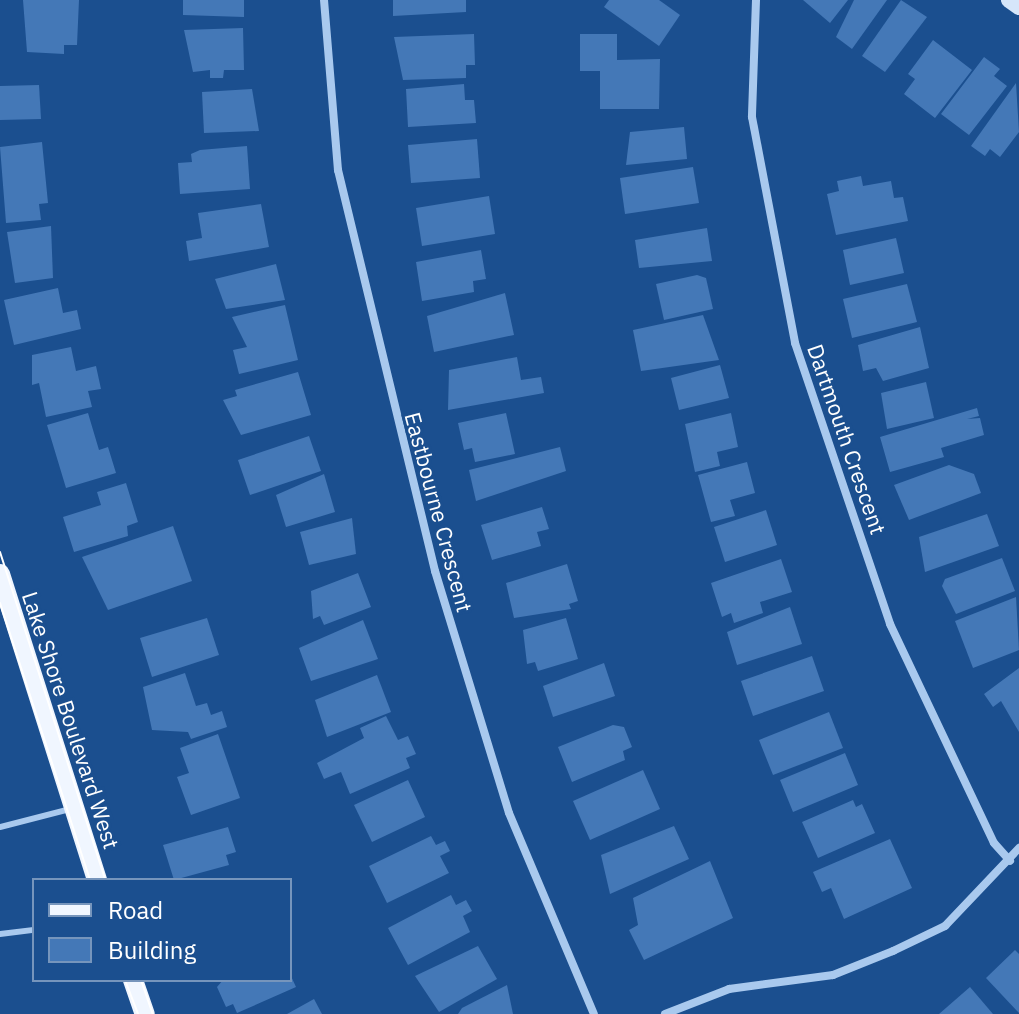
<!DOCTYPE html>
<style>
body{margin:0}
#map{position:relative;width:1019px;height:1014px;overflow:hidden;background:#1b4f8f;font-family:"IBM Plex Sans",sans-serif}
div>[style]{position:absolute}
.building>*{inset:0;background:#4478b7}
.lane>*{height:6px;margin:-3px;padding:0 3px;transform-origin:3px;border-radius:3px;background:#a9c9ee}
.street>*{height:8px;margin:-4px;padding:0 4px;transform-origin:4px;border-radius:4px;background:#a9c9ee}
.secondary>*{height:16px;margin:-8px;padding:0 8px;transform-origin:8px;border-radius:8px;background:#d6e6fa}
.primary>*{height:20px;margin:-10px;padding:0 10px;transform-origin:10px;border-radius:10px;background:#f0f6ff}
.tram>*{height:2px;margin:-1px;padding:0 1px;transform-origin:1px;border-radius:1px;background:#fff}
span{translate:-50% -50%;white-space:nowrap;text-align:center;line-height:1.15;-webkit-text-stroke:6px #1b4f8f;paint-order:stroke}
.street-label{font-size:22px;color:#fff}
.legend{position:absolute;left:32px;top:878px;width:260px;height:104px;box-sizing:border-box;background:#1b4f8f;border:2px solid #7695bc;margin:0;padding:10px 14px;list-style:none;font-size:24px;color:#fff}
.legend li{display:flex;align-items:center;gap:16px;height:40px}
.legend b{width:40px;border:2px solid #7695bc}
</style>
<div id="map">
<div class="building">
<div style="clip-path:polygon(23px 0,79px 0,77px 45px,64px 45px,64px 54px,27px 52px)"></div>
<div style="clip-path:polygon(183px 0,244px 0,244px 17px,183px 15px)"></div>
<div style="clip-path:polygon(393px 0,466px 0,466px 12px,393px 16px)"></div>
<div style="clip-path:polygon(609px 0,659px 0,680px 15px,659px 46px,604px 7px)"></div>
<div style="clip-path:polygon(803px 0,848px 0,830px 23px)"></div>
<div style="clip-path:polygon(854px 0,887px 0,852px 49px,836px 37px)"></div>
<div style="clip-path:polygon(901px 0,927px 17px,885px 72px,862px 56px)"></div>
<div style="clip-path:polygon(243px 28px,244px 70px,224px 70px,223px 78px,210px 78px,210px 70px,193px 72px,184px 30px)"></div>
<div style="clip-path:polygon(474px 34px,475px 65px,466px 65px,466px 78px,403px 80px,394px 37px)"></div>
<div style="clip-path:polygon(580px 34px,617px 34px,617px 60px,660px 59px,659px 109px,600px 109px,600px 71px,580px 71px)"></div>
<div style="clip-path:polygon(933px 40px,972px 70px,935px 118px,904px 94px,915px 79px,908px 74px)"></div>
<div style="clip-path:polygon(984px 57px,1000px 69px,994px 76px,1007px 86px,969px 135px,941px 114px)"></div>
<div style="clip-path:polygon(1016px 83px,1019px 132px,1000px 157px,990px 149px,985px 156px,971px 146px)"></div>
<div style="clip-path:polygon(464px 84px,465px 100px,474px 100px,476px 123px,408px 127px,406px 89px)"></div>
<div style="clip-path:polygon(39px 85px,41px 119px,0 120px,0 86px)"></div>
<div style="clip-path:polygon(252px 89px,259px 131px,204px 133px,202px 92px)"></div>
<div style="clip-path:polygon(684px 127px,687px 159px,626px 165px,630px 132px)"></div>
<div style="clip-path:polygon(477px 139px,480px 178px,411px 183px,408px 145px)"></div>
<div style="clip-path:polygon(42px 142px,48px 203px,39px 204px,41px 220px,6px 223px,0 147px)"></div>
<div style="clip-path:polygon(247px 146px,250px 189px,180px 194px,178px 163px,192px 162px,191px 154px,200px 150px)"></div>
<div style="clip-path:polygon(693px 167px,699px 203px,625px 214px,620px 178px)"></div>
<div style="clip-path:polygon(861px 176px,863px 186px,891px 181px,894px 198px,903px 197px,908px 221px,836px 235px,827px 194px,839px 191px,837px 181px)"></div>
<div style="clip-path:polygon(489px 196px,495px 234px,422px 246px,416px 208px)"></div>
<div style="clip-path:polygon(261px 204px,269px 247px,189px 261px,186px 241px,202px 238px,198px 213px)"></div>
<div style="clip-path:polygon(51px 226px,53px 278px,15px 283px,7px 232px)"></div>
<div style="clip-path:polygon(707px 228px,712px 261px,639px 268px,635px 240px)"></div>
<div style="clip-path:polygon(896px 238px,904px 273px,850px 285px,843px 250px)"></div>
<div style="clip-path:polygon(481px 250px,486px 279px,473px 281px,474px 292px,422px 301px,416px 262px)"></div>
<div style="clip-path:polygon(276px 264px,285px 300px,226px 309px,215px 279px)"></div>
<div style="clip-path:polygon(697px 275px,706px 278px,713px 309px,664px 320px,656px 284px)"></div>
<div style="clip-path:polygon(907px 284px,917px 322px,852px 338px,843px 299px)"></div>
<div style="clip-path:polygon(58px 288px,63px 313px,77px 310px,81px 329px,14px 345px,4px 300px)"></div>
<div style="clip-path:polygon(505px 293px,514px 335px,434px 352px,427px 316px)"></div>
<div style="clip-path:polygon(285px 305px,298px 360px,239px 374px,233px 350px,247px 347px,232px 317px)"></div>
<div style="clip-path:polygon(703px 315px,719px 360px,641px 371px,633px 330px)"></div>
<div style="clip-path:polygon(920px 327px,929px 368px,883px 381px,876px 368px,863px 371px,858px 345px)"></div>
<div style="clip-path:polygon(71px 347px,76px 371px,96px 366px,101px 389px,88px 391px,92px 407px,46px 417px,39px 383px,32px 385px,32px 355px)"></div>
<div style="clip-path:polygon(517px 357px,521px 380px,541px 377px,544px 393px,448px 410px,449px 370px)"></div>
<div style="clip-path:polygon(720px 365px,729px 398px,679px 410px,671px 378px)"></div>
<div style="clip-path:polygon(298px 372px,311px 415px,241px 435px,223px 400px,237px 396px,235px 390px)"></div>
<div style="clip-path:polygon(926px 382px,934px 418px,887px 429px,881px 393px)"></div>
<div style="clip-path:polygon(977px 408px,979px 416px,967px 419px,980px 418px,984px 435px,941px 448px,944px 457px,890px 472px,880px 437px)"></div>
<div style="clip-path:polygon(88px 413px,99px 450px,108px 447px,116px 473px,66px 488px,47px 425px)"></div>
<div style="clip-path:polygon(506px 413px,515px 454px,475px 462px,472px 448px,464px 450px,458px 423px)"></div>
<div style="clip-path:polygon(731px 413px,738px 447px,717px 452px,720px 466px,695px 472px,685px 424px)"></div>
<div style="clip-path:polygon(309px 436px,321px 471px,250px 495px,238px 460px)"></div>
<div style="clip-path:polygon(560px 447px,566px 471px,476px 501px,469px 470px)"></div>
<div style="clip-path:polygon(747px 462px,755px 493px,730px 500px,735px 516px,711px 522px,698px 475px)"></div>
<div style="clip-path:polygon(949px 465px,974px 474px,981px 493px,909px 520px,894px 485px)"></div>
<div style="clip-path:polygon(324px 474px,335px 512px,286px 527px,276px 495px)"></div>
<div style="clip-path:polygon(126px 483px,138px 522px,127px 526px,128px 536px,74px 552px,63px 517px,101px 505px,97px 492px)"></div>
<div style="clip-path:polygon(542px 507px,549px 529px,537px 532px,541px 546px,492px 560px,481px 525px)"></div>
<div style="clip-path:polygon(766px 510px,777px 545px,725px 562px,714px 527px)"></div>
<div style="clip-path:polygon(987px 514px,999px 546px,925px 572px,919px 537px)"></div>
<div style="clip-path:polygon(352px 518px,356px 554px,309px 565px,300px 532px)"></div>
<div style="clip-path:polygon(173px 526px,192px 581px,108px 610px,82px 557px)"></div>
<div style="clip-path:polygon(1002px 558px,1015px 591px,956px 614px,942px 586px,945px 579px)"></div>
<div style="clip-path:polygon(781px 559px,792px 592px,760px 602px,763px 613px,734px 623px,731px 613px,722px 617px,711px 583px)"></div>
<div style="clip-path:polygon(567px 564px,578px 601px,569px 604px,571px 609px,514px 618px,506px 583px)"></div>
<div style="clip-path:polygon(358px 573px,371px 607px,324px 625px,320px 616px,313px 619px,311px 591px)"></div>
<div style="clip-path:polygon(1016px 597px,1019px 650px,973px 668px,955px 621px)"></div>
<div style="clip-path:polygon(790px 607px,802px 644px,737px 665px,727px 632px)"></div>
<div style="clip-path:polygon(207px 618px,219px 655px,152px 677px,140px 638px)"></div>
<div style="clip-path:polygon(566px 618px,578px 659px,538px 671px,535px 662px,527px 664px,523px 630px)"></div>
<div style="clip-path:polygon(363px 620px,378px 659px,311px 681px,299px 648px)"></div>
<div style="clip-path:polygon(812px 656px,824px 691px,753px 716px,741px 681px)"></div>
<div style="clip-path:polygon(604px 663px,615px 696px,553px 717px,543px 686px)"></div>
<div style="clip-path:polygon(1019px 668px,1019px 732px,1001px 701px,993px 707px,984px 694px)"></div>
<div style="clip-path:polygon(185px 673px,196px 706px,207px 703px,211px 715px,222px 711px,227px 727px,191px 739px,188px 732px,152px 730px,143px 687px)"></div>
<div style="clip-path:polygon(377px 675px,391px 712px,327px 737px,315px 700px)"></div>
<div style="clip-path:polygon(829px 712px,843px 748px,773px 775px,759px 740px)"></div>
<div style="clip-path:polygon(386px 716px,398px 740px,408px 736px,416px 754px,406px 758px,410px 768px,350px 794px,341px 772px,324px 779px,317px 763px,364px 738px,360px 728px)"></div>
<div style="clip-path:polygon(613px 725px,624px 727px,632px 747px,623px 751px,625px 760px,572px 782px,558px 747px)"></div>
<div style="clip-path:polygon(218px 734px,240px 798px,191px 815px,177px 777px,189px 773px,180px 748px)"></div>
<div style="clip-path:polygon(845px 753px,858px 785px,793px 812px,780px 780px)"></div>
<div style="clip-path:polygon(643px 770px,660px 809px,590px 840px,573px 801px)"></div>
<div style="clip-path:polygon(408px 780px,425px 817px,372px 842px,354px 805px)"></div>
<div style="clip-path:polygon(853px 800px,856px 807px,862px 804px,875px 833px,818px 858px,802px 822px)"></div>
<div style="clip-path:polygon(674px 826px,689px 859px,610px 894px,601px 855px)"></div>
<div style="clip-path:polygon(228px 827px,236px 852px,226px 855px,229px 865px,174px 880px,163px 845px)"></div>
<div style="clip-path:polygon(431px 836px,436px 845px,445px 841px,450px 851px,440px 856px,449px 873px,387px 903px,369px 866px)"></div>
<div style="clip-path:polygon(890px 839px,912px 888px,844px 919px,831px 888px,822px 892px,813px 872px)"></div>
<div style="clip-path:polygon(710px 861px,733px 918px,644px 960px,629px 930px,638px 925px,633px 898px)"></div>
<div style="clip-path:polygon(451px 895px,456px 905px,466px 900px,472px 911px,463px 916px,470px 932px,408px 965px,388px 928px)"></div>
<div style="clip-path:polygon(478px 946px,497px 979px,439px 1012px,415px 976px)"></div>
<div style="clip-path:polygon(1015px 950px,1019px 954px,1019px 1013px,986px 978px)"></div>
<div style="clip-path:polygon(290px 974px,296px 987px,237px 1013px,233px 1004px,226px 1007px,217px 987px,223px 980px,290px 980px)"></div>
<div style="clip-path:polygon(507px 985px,513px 1014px,458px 1014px,462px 1008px)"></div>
<div style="clip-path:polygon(970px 987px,993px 1014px,939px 1014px)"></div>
<div style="clip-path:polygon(314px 999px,322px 1014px,287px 1014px)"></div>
</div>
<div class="lane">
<div style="left:0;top:827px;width:72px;rotate:-14.4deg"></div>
<div style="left:0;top:934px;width:34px;rotate:-7deg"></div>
</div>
<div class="street">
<div style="left:324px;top:0;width:171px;rotate:85.3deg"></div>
<div style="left:338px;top:170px;width:413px;rotate:76.4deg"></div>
<div style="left:435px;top:571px;width:253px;rotate:73deg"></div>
<div style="left:509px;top:813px;width:218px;rotate:67.1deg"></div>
<div style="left:756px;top:0;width:117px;rotate:92deg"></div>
<div style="left:752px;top:117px;width:230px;rotate:79.2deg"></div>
<div style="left:795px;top:343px;width:297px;rotate:71.3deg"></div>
<div style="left:890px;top:624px;width:242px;rotate:64.6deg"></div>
<div style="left:994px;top:843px;width:24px;rotate:48deg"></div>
<div style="left:665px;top:1014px;width:69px;rotate:-21.3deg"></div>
<div style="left:729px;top:989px;width:105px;rotate:-7.7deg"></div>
<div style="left:833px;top:975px;width:65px;rotate:-21.8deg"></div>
<div style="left:893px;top:951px;width:58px;rotate:-25.7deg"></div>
<div style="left:945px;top:926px;width:108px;rotate:-46.5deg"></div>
</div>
<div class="secondary">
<div style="left:1009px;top:0;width:12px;rotate:35deg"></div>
</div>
<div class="primary">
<div style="left:0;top:574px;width:321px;rotate:72.4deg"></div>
<div style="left:133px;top:980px;width:36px;rotate:71deg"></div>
</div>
<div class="tram">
<div style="left:0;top:552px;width:344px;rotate:72.2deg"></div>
<div style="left:0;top:603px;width:291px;rotate:72deg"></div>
<div style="left:125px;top:980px;width:36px;rotate:69deg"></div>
<div style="left:141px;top:980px;width:36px;rotate:71deg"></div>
</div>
<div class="street-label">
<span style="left:847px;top:439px;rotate:71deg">Dartmouth Crescent</span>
<span style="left:439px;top:512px;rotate:75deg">Eastbourne Crescent</span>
<span style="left:71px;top:720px;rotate:72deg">Lake Shore Boulevard West</span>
</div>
<ul class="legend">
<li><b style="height:10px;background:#f0f6ff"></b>Road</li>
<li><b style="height:22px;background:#4478b7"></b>Building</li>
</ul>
</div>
